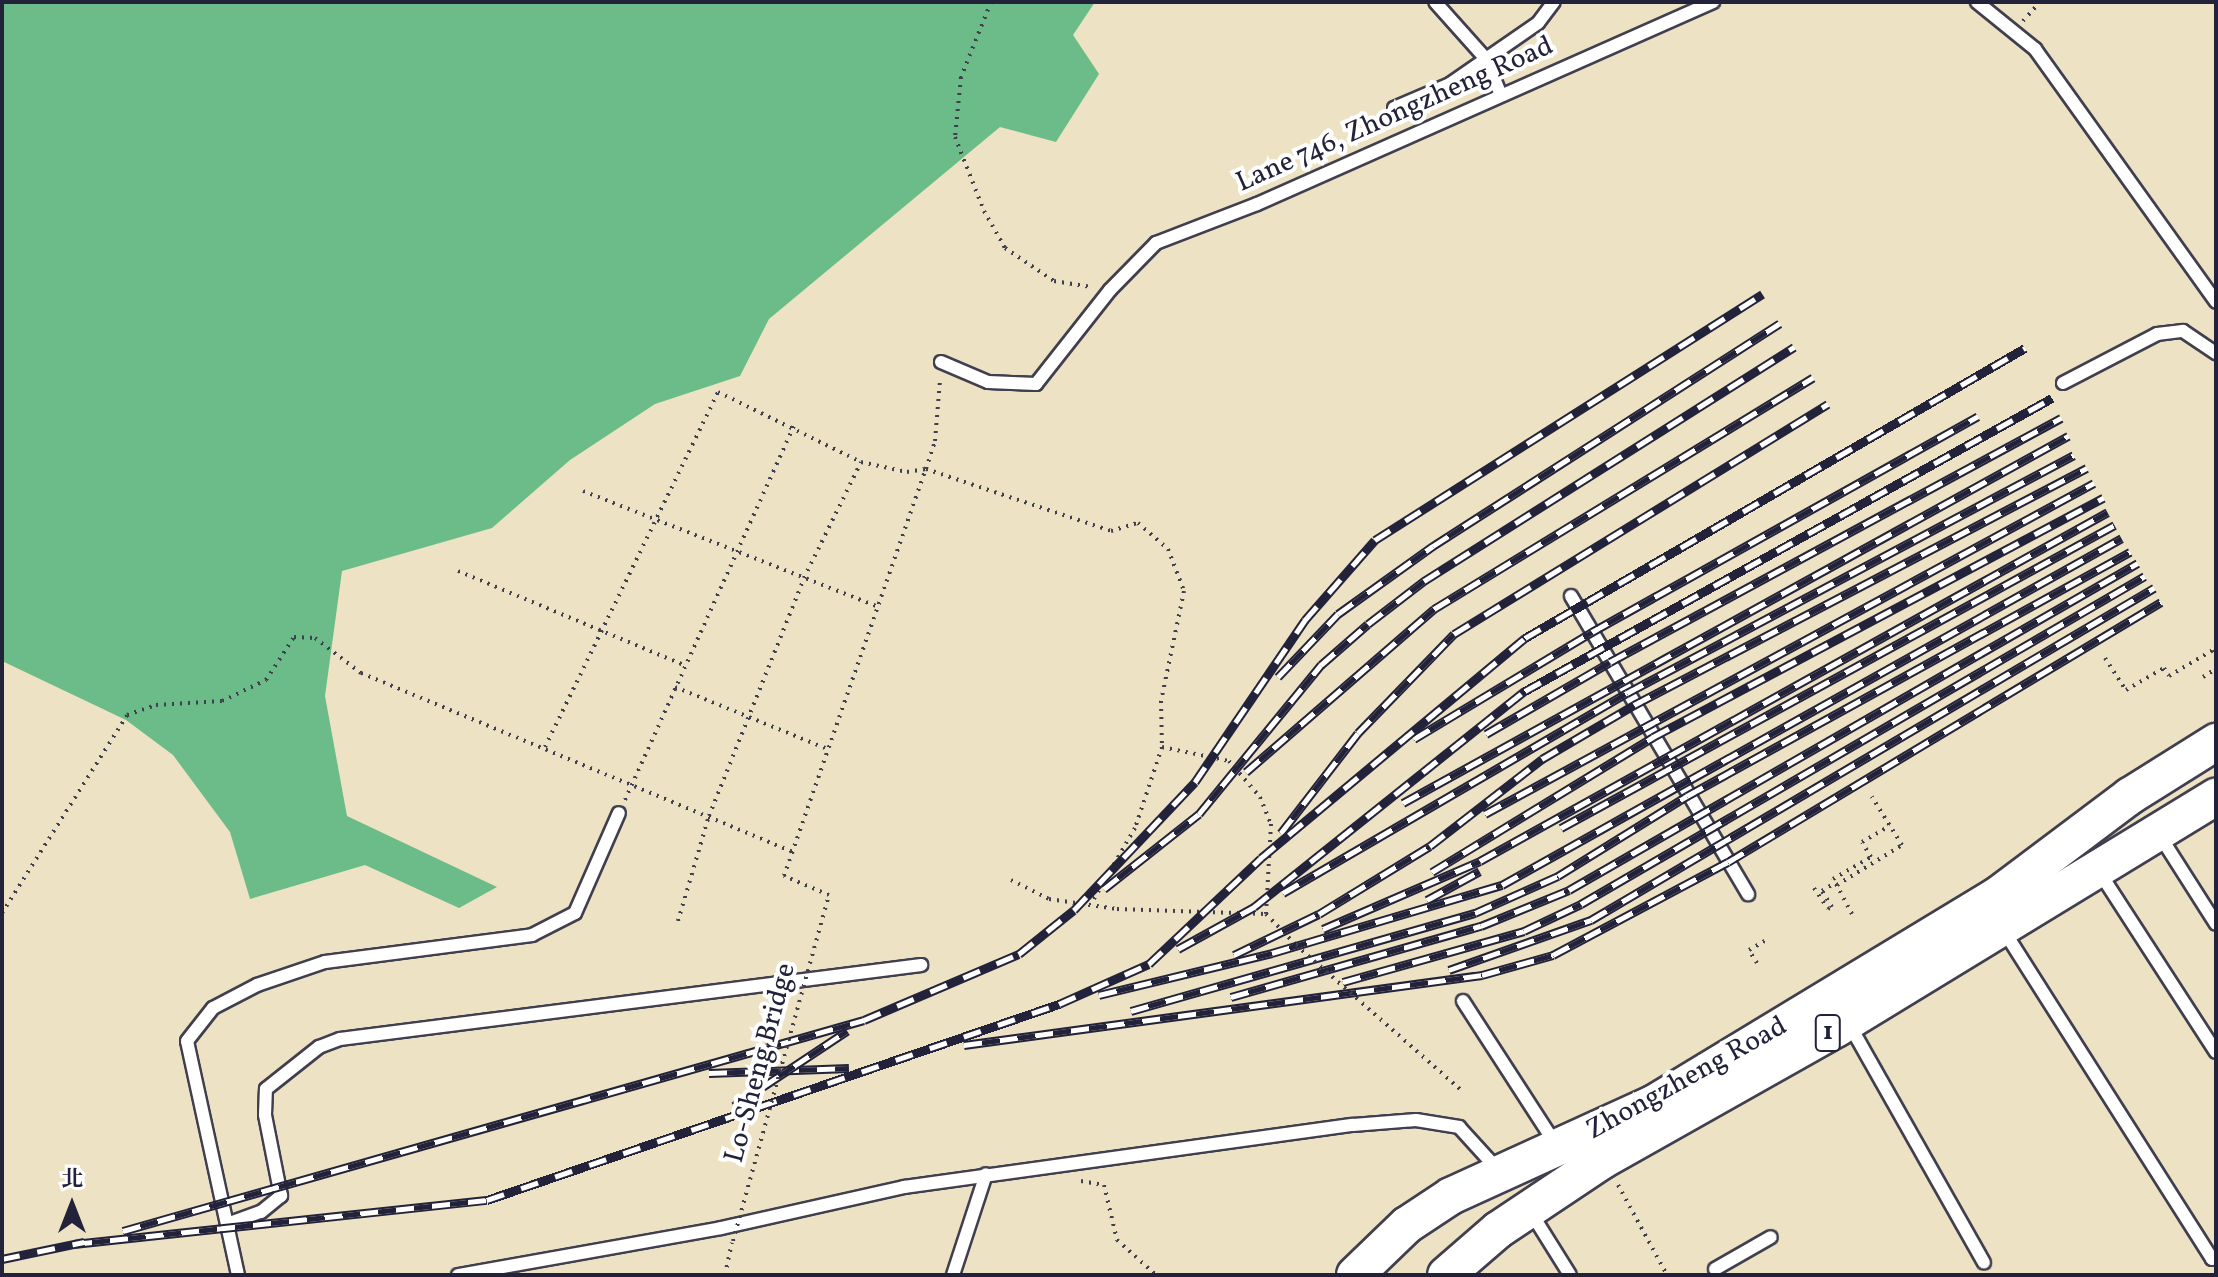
<!DOCTYPE html>
<meta charset="utf-8">
<style>
body{margin:0}
#map{position:relative;width:2218px;height:1277px;overflow:hidden;background:#ede2c3;font-family:Vollkorn,"Noto Serif TC",serif}
div>[style]{position:absolute}
.forest>*{inset:0;background:#6bbc88}
.path>*{height:4px;margin-top:-2px;transform-origin:0;background:repeating-linear-gradient(90deg,#403f4f 0 2px,transparent 0 8px)}
.roads{filter:drop-shadow(2px 0 #403f4f) drop-shadow(-2px 0 #403f4f) drop-shadow(0 2px #403f4f) drop-shadow(0 -2px #403f4f)}
.lane>*{height:12px;margin:-6px;padding:0 6px;transform-origin:6px;border-radius:6px;background:#fff}
.primary>*{height:36px;margin:-18px;padding:0 18px;transform-origin:18px;border-radius:18px;background:#fff}
.rail>*{height:9px;margin-top:-4.5px;transform-origin:0;background:repeating-linear-gradient(90deg,#fff 0 18px,#22223b 0 36px);box-sizing:border-box;border-block:2px solid #22223b}
.path-bridge>*{height:4px;margin-top:-2px;transform-origin:0;background:repeating-linear-gradient(90deg,#403f4f 0 2px,transparent 0 8px)}
span{translate:-50% -50%;white-space:nowrap;text-align:center;line-height:1.15;-webkit-text-stroke:8px #fff;paint-order:stroke}
.shield-label span{padding:2px 6px;background:#fff;border:2px solid;border-radius:6px;-webkit-text-stroke-width:0}
.shield-label{font-size:26px;color:#22223b;font-weight:700}
.street-label{font-size:28px;color:#22223b}
.frame{position:absolute;inset:0;border:4px solid #22223b;pointer-events:none}
.north{position:absolute;left:32px;top:1165px;width:80px;height:80px;-webkit-text-stroke:6px #fff;paint-order:stroke;rotate:0deg;font-size:22px;font-weight:700;line-height:32px;text-align:center;color:#22223b}
.north::after{content:'';display:block;margin:auto;width:28px;height:36px;background:#22223b;clip-path:polygon(50% 0,100% 100%,50% 72%,0 100%)}
</style>
<div id="map">
<div class="forest">
<div style="clip-path:polygon(2px 2px,1095px 2px,1073px 35px,1099px 74px,1056px 142px,1000px 127px,769px 319px,740px 376px,655px 404px,570px 460px,492px 528px,342px 571px,325px 696px,347px 816px,497px 887px,459px 908px,365px 865px,250px 899px,230px 832px,173px 755px,126px 720px,2px 661px)"></div>
</div>
<div class="path">
<div style="left:991px;top:2px;width:81px;rotate:111.8deg"></div>
<div style="left:961px;top:77px;width:60px;rotate:95.7deg"></div>
<div style="left:955px;top:137px;width:79px;rotate:68.6deg"></div>
<div style="left:984px;top:211px;width:43px;rotate:60.4deg"></div>
<div style="left:1005px;top:248px;width:59px;rotate:34deg"></div>
<div style="left:1054px;top:281px;width:38px;rotate:9deg"></div>
<div style="left:2023px;top:21px;width:25px;rotate:-48deg"></div>
<div style="left:583px;top:491px;width:318px;rotate:21.4deg"></div>
<div style="left:458px;top:571px;width:245px;rotate:22.6deg"></div>
<div style="left:2105px;top:658px;width:38px;rotate:57deg"></div>
<div style="left:2126px;top:690px;width:44px;rotate:-30.1deg"></div>
<div style="left:2164px;top:668px;width:9px;rotate:58deg"></div>
<div style="left:2169px;top:676px;width:51px;rotate:-30.6deg"></div>
<div style="left:2213px;top:650px;width:6px;rotate:59deg"></div>
<div style="left:2203px;top:677px;width:15px;rotate:-32deg"></div>
<div style="left:675px;top:687px;width:165px;rotate:22.1deg"></div>
<div style="left:545px;top:747px;width:395px;rotate:-64deg"></div>
<div style="left:718px;top:392px;width:159px;rotate:26.1deg"></div>
<div style="left:861px;top:462px;width:47px;rotate:12.3deg"></div>
<div style="left:907px;top:472px;width:19px;rotate:-9deg"></div>
<div style="left:926px;top:469px;width:195px;rotate:18.5deg"></div>
<div style="left:1111px;top:531px;width:28px;rotate:-17deg"></div>
<div style="left:1138px;top:523px;width:40px;rotate:41deg"></div>
<div style="left:1168px;top:549px;width:45px;rotate:69.1deg"></div>
<div style="left:1184px;top:591px;width:112px;rotate:101.8deg"></div>
<div style="left:1161px;top:701px;width:46px;rotate:88.8deg"></div>
<div style="left:1162px;top:747px;width:85px;rotate:108.4deg"></div>
<div style="left:1135px;top:828px;width:88px;rotate:120.1deg"></div>
<div style="left:1162px;top:747px;width:68px;rotate:11.8deg"></div>
<div style="left:1229px;top:761px;width:48px;rotate:49.3deg"></div>
<div style="left:1260px;top:797px;width:29px;rotate:68deg"></div>
<div style="left:1271px;top:824px;width:90px;rotate:93.2deg"></div>
<div style="left:1266px;top:914px;width:43px;rotate:45.9deg"></div>
<div style="left:625px;top:800px;width:411px;rotate:-65.7deg"></div>
<div style="left:1011px;top:880px;width:42px;rotate:26.6deg"></div>
<div style="left:1049px;top:899px;width:69px;rotate:8.4deg"></div>
<div style="left:1117px;top:909px;width:149px;rotate:1.9deg"></div>
<div style="left:1837px;top:885px;width:76px;rotate:-31.6deg"></div>
<div style="left:1902px;top:845px;width:57px;rotate:-122deg"></div>
<div style="left:1814px;top:888px;width:25px;rotate:56deg"></div>
<div style="left:1828px;top:909px;width:4px;rotate:-27deg"></div>
<div style="left:1832px;top:907px;width:19px;rotate:-122deg"></div>
<div style="left:1822px;top:891px;width:15px;rotate:-32deg"></div>
<div style="left:829px;top:895px;width:49px;rotate:-157.1deg"></div>
<div style="left:784px;top:876px;width:431px;rotate:-70.8deg"></div>
<div style="left:926px;top:469px;width:29px;rotate:-72deg"></div>
<div style="left:935px;top:441px;width:61px;rotate:-85.3deg"></div>
<div style="left:2px;top:913px;width:234px;rotate:-57.7deg"></div>
<div style="left:127px;top:715px;width:31px;rotate:-19deg"></div>
<div style="left:156px;top:705px;width:66px;rotate:-3.5deg"></div>
<div style="left:222px;top:701px;width:49px;rotate:-25.5deg"></div>
<div style="left:266px;top:680px;width:51px;rotate:-56.9deg"></div>
<div style="left:294px;top:637px;width:21px;rotate:3deg"></div>
<div style="left:315px;top:638px;width:58px;rotate:37.3deg"></div>
<div style="left:361px;top:673px;width:468px;rotate:22.5deg"></div>
<div style="left:1852px;top:914px;width:40px;rotate:-118deg"></div>
<div style="left:1833px;top:879px;width:44px;rotate:-30.1deg"></div>
<div style="left:1871px;top:857px;width:17px;rotate:-121deg"></div>
<div style="left:1862px;top:842px;width:32px;rotate:-30deg"></div>
<div style="left:678px;top:921px;width:109px;rotate:-73.6deg"></div>
<div style="left:709px;top:816px;width:256px;rotate:-68.2deg"></div>
<div style="left:804px;top:578px;width:129px;rotate:-63.8deg"></div>
<div style="left:1757px;top:963px;width:15px;rotate:-122deg"></div>
<div style="left:1749px;top:950px;width:22px;rotate:-30deg"></div>
<div style="left:1081px;top:1181px;width:23px;rotate:10deg"></div>
<div style="left:1104px;top:1185px;width:57px;rotate:76.7deg"></div>
<div style="left:1117px;top:1240px;width:52px;rotate:41.9deg"></div>
<div style="left:1618px;top:1185px;width:102px;rotate:61.4deg"></div>
<div style="left:725px;top:1275px;width:33px;rotate:-78deg"></div>
</div>
<div class="roads">
<div class="lane">
<div style="left:1977px;top:2px;width:75px;rotate:39deg"></div>
<div style="left:2035px;top:49px;width:311px;rotate:54.4deg"></div>
<div style="left:1500px;top:93px;width:37px;rotate:-112deg"></div>
<div style="left:1486px;top:59px;width:63px;rotate:-34.7deg"></div>
<div style="left:1538px;top:23px;width:26px;rotate:-53deg"></div>
<div style="left:1394px;top:108px;width:61px;rotate:-23.2deg"></div>
<div style="left:1450px;top:84px;width:44px;rotate:-34.8deg"></div>
<div style="left:1486px;top:59px;width:76px;rotate:-131.8deg"></div>
<div style="left:941px;top:362px;width:51px;rotate:23.1deg"></div>
<div style="left:988px;top:382px;width:48px;rotate:2.4deg"></div>
<div style="left:1036px;top:384px;width:120px;rotate:-51.8deg"></div>
<div style="left:1110px;top:290px;width:66px;rotate:-45.6deg"></div>
<div style="left:1156px;top:243px;width:108px;rotate:-21.1deg"></div>
<div style="left:1257px;top:204px;width:499px;rotate:-23.9deg"></div>
<div style="left:2063px;top:383px;width:106px;rotate:-27.5deg"></div>
<div style="left:2157px;top:334px;width:26px;rotate:-7deg"></div>
<div style="left:2183px;top:331px;width:40px;rotate:34deg"></div>
<div style="left:1571px;top:596px;width:347px;rotate:59.3deg"></div>
<div style="left:2160px;top:836px;width:104px;rotate:57.5deg"></div>
<div style="left:2100px;top:873px;width:213px;rotate:57.1deg"></div>
<div style="left:2004px;top:931px;width:388px;rotate:57.6deg"></div>
<div style="left:2212px;top:1259px;width:4px;rotate:-27deg"></div>
<div style="left:1463px;top:1001px;width:169px;rotate:57.1deg"></div>
<div style="left:1849px;top:1024px;width:274px;rotate:60.5deg"></div>
<div style="left:1530px;top:1211px;width:75px;rotate:58deg"></div>
<div style="left:230px;top:1223px;width:33px;rotate:-20deg"></div>
<div style="left:261px;top:1212px;width:26px;rotate:-39deg"></div>
<div style="left:281px;top:1196px;width:83px;rotate:-101.2deg"></div>
<div style="left:265px;top:1115px;width:26px;rotate:-88deg"></div>
<div style="left:266px;top:1089px;width:68px;rotate:-38.4deg"></div>
<div style="left:319px;top:1047px;width:22px;rotate:-21deg"></div>
<div style="left:340px;top:1039px;width:586px;rotate:-7.26deg"></div>
<div style="left:1715px;top:1269px;width:64px;rotate:-29.7deg"></div>
<div style="left:238px;top:1275px;width:239px;rotate:-102.3deg"></div>
<div style="left:187px;top:1041px;width:42px;rotate:-51.8deg"></div>
<div style="left:213px;top:1008px;width:50px;rotate:-27.6deg"></div>
<div style="left:257px;top:985px;width:72px;rotate:-18.7deg"></div>
<div style="left:325px;top:962px;width:209px;rotate:-7.4deg"></div>
<div style="left:532px;top:935px;width:48px;rotate:-27.1deg"></div>
<div style="left:575px;top:913px;width:109px;rotate:-66.3deg"></div>
<div style="left:458px;top:1275px;width:267px;rotate:-10.1deg"></div>
<div style="left:721px;top:1228px;width:188px;rotate:-12.6deg"></div>
<div style="left:904px;top:1187px;width:453px;rotate:-7.9deg"></div>
<div style="left:1353px;top:1125px;width:63px;rotate:-4.5deg"></div>
<div style="left:1416px;top:1120px;width:44px;rotate:9.2deg"></div>
<div style="left:1459px;top:1127px;width:59px;rotate:47.7deg"></div>
<div style="left:953px;top:1275px;width:106px;rotate:-71.9deg"></div>
</div>
<div class="primary">
<div style="left:1355px;top:1275px;width:72px;rotate:-43.9deg"></div>
<div style="left:1407px;top:1225px;width:53px;rotate:-33.4deg"></div>
<div style="left:1451px;top:1196px;width:222px;rotate:-24.5deg"></div>
<div style="left:1653px;top:1104px;width:403px;rotate:-31.2deg"></div>
<div style="left:1998px;top:895px;width:165px;rotate:-36.9deg"></div>
<div style="left:2130px;top:796px;width:102px;rotate:-32.1deg"></div>
<div style="left:1446px;top:1275px;width:69px;rotate:-40.9deg"></div>
<div style="left:1498px;top:1230px;width:126px;rotate:-33.7deg"></div>
<div style="left:1603px;top:1160px;width:269px;rotate:-29.4deg"></div>
<div style="left:1837px;top:1028px;width:444px;rotate:-31.4deg"></div>
</div>
</div>
<div class="rail">
<div style="left:1278px;top:677px;width:87px;rotate:-46.4deg"></div>
<div style="left:1338px;top:614px;width:117px;rotate:-35.6deg"></div>
<div style="left:1433px;top:546px;width:412px;rotate:-32.7deg"></div>
<div style="left:1486px;top:734px;width:143px;rotate:-30.1deg"></div>
<div style="left:1610px;top:662px;width:513px;rotate:-28.41deg"></div>
<div style="left:1414px;top:739px;width:208px;rotate:-31deg"></div>
<div style="left:1592px;top:632px;width:442px;rotate:-29.2deg"></div>
<div style="left:1246px;top:772px;width:249px;rotate:-40.9deg"></div>
<div style="left:1434px;top:609px;width:444px;rotate:-31.4deg"></div>
<div style="left:1403px;top:803px;width:760px;rotate:-28.89deg"></div>
<div style="left:1485px;top:814px;width:693px;rotate:-28.52deg"></div>
<div style="left:1561px;top:828px;width:631px;rotate:-28.68deg"></div>
<div style="left:1281px;top:833px;width:126px;rotate:-52.4deg"></div>
<div style="left:1358px;top:733px;width:138px;rotate:-45.9deg"></div>
<div style="left:1454px;top:634px;width:439px;rotate:-31.6deg"></div>
<div style="left:1432px;top:872px;width:259px;rotate:-31.4deg"></div>
<div style="left:1653px;top:737px;width:510px;rotate:-27.97deg"></div>
<div style="left:1104px;top:889px;width:121px;rotate:-38.3deg"></div>
<div style="left:1199px;top:814px;width:193px;rotate:-50.7deg"></div>
<div style="left:1321px;top:665px;width:62px;rotate:-41.1deg"></div>
<div style="left:1368px;top:624px;width:71px;rotate:-37.5deg"></div>
<div style="left:1424px;top:581px;width:438px;rotate:-32.3deg"></div>
<div style="left:1283px;top:893px;width:398px;rotate:-30.2deg"></div>
<div style="left:1627px;top:693px;width:506px;rotate:-28.03deg"></div>
<div style="left:1427px;top:900px;width:60px;rotate:-28.7deg"></div>
<div style="left:1323px;top:929px;width:171px;rotate:-23.4deg"></div>
<div style="left:1480px;top:861px;width:718px;rotate:-29.06deg"></div>
<div style="left:1178px;top:949px;width:87px;rotate:-28.9deg"></div>
<div style="left:1254px;top:907px;width:347px;rotate:-38.6deg"></div>
<div style="left:1525px;top:691px;width:603px;rotate:-29.07deg"></div>
<div style="left:1234px;top:955px;width:94px;rotate:-25.8deg"></div>
<div style="left:1319px;top:914px;width:130px;rotate:-31.5deg"></div>
<div style="left:1430px;top:846px;width:142px;rotate:-37.8deg"></div>
<div style="left:1542px;top:759px;width:107px;rotate:-30.4deg"></div>
<div style="left:1634px;top:705px;width:511px;rotate:-27.62deg"></div>
<div style="left:1449px;top:970px;width:151px;rotate:-19.4deg"></div>
<div style="left:1591px;top:920px;width:654px;rotate:-30.53deg"></div>
<div style="left:1343px;top:982px;width:188px;rotate:-15.7deg"></div>
<div style="left:1524px;top:931px;width:63px;rotate:-25.3deg"></div>
<div style="left:1581px;top:904px;width:652px;rotate:-30.18deg"></div>
<div style="left:1099px;top:995px;width:178px;rotate:-13.6deg"></div>
<div style="left:1272px;top:953px;width:240px;rotate:-16.5deg"></div>
<div style="left:1502px;top:885px;width:710px;rotate:-29.23deg"></div>
<div style="left:1231px;top:997px;width:260px;rotate:-15.9deg"></div>
<div style="left:1481px;top:926px;width:95px;rotate:-22.2deg"></div>
<div style="left:1569px;top:890px;width:656px;rotate:-29.89deg"></div>
<div style="left:1131px;top:1011px;width:358px;rotate:-15.9deg"></div>
<div style="left:1475px;top:913px;width:91px;rotate:-24deg"></div>
<div style="left:1558px;top:876px;width:152px;rotate:-31.8deg"></div>
<div style="left:1687px;top:796px;width:506px;rotate:-28.85deg"></div>
<div style="left:964px;top:1045px;width:523px;rotate:-7.7deg"></div>
<div style="left:1482px;top:975px;width:74px;rotate:-15.7deg"></div>
<div style="left:1553px;top:955px;width:198px;rotate:-28deg"></div>
<div style="left:1728px;top:862px;width:505px;rotate:-30.98deg"></div>
<div style="left:709px;top:1073px;width:140px;rotate:-2deg"></div>
<div style="left:734px;top:1106px;width:136px;rotate:-33.6deg"></div>
<div style="left:123px;top:1231px;width:770px;rotate:-15.89deg"></div>
<div style="left:864px;top:1020px;width:168px;rotate:-23.1deg"></div>
<div style="left:1019px;top:954px;width:70px;rotate:-38.7deg"></div>
<div style="left:1074px;top:910px;width:176px;rotate:-46.6deg"></div>
<div style="left:1195px;top:782px;width:196px;rotate:-55.8deg"></div>
<div style="left:1305px;top:620px;width:106px;rotate:-48.8deg"></div>
<div style="left:1375px;top:540px;width:459px;rotate:-32.4deg"></div>
<div style="left:74px;top:1244px;width:415px;rotate:-6.1deg"></div>
<div style="left:487px;top:1200px;width:605px;rotate:-18.91deg"></div>
<div style="left:1059px;top:1004px;width:98px;rotate:-24deg"></div>
<div style="left:1149px;top:964px;width:154px;rotate:-43.4deg"></div>
<div style="left:1261px;top:858px;width:344px;rotate:-39.8deg"></div>
<div style="left:1525px;top:638px;width:578px;rotate:-30.11deg"></div>
<div style="left:2px;top:1259px;width:84px;rotate:-11.7deg"></div>
</div>
<div class="path-bridge">
<div style="left:1296px;top:945px;width:220px;rotate:41.3deg"></div>
<div style="left:733px;top:1241px;width:359px;rotate:-74.5deg"></div>
</div>
<div class="shield-label">
<span style="left:1828px;top:1033px">1</span>
</div>
<div class="street-label">
<span style="left:1395px;top:115px;rotate:-24deg">Lane 746, Zhongzheng Road</span>
<span style="left:761px;top:1063px;rotate:-75deg">Lo-Sheng Bridge</span>
<span style="left:1687px;top:1079px;rotate:-29deg">Zhongzheng Road</span>
</div>
<div class="frame"></div>
<div class="north">北</div>
</div>
